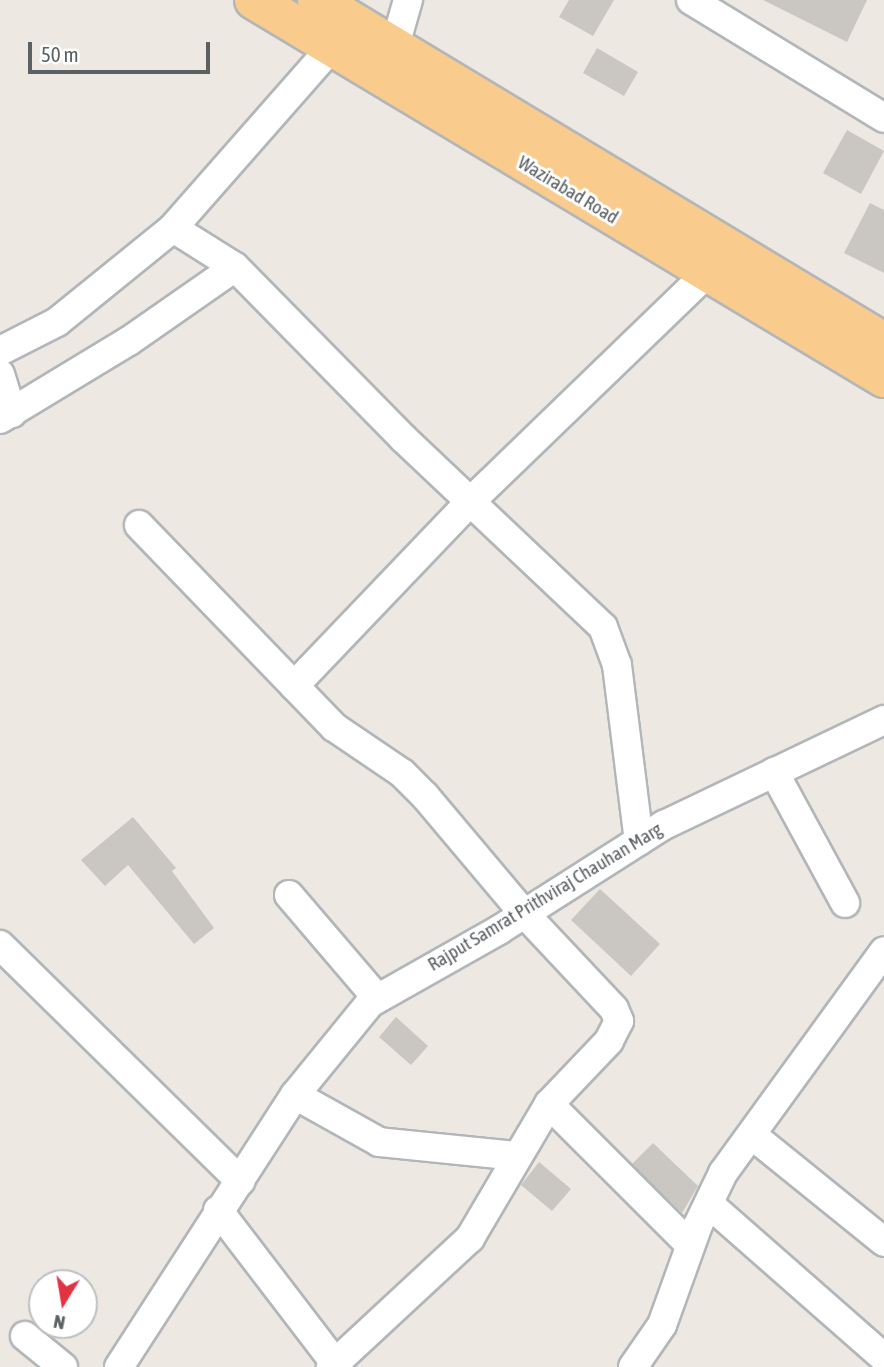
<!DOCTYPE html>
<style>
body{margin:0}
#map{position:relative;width:884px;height:1367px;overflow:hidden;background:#ede9e2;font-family:"Asap Condensed",sans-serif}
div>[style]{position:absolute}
.building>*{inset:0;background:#cac6c2}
.roads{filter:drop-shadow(2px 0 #b3b6b9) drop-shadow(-2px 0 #b3b6b9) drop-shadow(0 2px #b3b6b9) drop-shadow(0 -2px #b3b6b9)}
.minor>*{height:28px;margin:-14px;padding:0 14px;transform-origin:14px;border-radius:14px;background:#fff}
.highway>*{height:38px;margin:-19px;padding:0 19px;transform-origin:19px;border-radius:19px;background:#f9cb8d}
span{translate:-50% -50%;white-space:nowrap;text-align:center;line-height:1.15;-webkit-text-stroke:6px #fff;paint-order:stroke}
.street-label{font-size:19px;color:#5b6063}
.north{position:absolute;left:28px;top:1269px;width:70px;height:70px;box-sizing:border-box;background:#fff;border:2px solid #bdbfc1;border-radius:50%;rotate:191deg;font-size:19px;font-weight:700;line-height:28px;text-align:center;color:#5b6063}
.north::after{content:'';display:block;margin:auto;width:24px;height:32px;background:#e33243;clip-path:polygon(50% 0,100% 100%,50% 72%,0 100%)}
.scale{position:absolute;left:28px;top:42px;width:182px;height:32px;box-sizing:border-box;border:4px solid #5b6063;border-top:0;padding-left:9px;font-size:21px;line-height:24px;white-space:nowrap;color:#5b6063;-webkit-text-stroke:5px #fff;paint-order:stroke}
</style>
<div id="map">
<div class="building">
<div style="clip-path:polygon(569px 0,614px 0,593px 36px,559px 17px)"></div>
<div style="clip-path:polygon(763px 0,867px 0,847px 42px)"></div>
<div style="clip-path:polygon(597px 48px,638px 72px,624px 96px,583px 73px)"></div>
<div style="clip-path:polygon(847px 130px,884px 151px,861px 194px,823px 173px)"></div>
<div style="clip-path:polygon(870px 203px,884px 210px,884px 273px,844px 253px)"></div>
<div style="clip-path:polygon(133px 817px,176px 868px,172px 871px,214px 928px,194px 944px,128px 865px,105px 886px,81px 860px)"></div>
<div style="clip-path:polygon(600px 889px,660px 944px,631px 976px,571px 920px)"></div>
<div style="clip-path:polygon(396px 1017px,428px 1046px,411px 1065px,379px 1037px)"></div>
<div style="clip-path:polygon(653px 1143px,698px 1186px,682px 1213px,632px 1164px)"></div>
<div style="clip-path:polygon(539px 1162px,571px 1189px,552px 1211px,521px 1185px)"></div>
</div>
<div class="roads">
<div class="minor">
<div style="left:691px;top:0;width:226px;rotate:31.4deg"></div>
<div style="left:345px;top:32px;width:261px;rotate:131.3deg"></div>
<div style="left:173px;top:228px;width:73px;rotate:32.2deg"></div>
<div style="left:235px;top:267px;width:240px;rotate:45.5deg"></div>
<div style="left:403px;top:438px;width:275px;rotate:43.4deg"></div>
<div style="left:603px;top:627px;width:40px;rotate:69.8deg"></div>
<div style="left:617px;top:665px;width:177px;rotate:82.9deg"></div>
<div style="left:390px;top:63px;width:66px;rotate:-74.1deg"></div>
<div style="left:0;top:351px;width:64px;rotate:-27deg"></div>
<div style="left:57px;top:322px;width:149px;rotate:-39deg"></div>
<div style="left:0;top:374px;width:41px;rotate:72.9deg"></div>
<div style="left:0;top:419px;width:151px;rotate:-31.2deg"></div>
<div style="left:129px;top:341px;width:129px;rotate:-34.9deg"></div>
<div style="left:139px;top:525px;width:281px;rotate:46deg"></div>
<div style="left:334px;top:727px;width:82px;rotate:34.1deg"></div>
<div style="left:402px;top:773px;width:33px;rotate:45deg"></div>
<div style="left:425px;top:796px;width:150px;rotate:49.9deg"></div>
<div style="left:522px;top:911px;width:134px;rotate:46.8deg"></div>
<div style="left:614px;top:1009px;width:13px;rotate:67deg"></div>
<div style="left:619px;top:1021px;width:22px;rotate:117deg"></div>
<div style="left:609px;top:1041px;width:87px;rotate:133.6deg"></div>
<div style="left:549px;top:1104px;width:156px;rotate:120.5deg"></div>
<div style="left:470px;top:1238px;width:190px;rotate:137.1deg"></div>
<div style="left:294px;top:686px;width:256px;rotate:-46.3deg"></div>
<div style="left:471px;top:501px;width:327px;rotate:-44deg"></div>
<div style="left:774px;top:772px;width:149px;rotate:61.5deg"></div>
<div style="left:289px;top:895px;width:135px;rotate:49.5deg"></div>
<div style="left:0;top:945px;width:337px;rotate:44.5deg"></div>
<div style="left:295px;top:1095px;width:96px;rotate:29.2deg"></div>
<div style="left:379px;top:1142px;width:138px;rotate:5.8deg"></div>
<div style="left:549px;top:1104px;width:199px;rotate:45deg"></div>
<div style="left:752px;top:1135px;width:170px;rotate:39deg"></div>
<div style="left:709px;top:1204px;width:233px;rotate:41.3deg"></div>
<div style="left:218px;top:1210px;width:198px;rotate:52.6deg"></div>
<div style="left:25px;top:1336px;width:49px;rotate:39.2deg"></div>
<div style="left:119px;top:1367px;width:324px;rotate:-57.1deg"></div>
<div style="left:295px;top:1095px;width:119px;rotate:-50.8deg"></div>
<div style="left:370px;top:1003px;width:148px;rotate:-29.5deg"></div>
<div style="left:499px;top:930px;width:196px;rotate:-32.5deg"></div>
<div style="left:664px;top:825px;width:244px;rotate:-25.5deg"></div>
<div style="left:633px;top:1367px;width:51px;rotate:-55.4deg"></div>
<div style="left:662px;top:1325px;width:106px;rotate:-70.2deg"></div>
<div style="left:698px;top:1225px;width:58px;rotate:-64.3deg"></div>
<div style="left:723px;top:1173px;width:274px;rotate:-54deg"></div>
</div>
<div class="highway">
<div style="left:254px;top:0;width:735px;rotate:30.96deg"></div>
<div style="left:317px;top:0;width:662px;rotate:31.1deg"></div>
</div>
</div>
<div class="street-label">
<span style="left:568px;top:190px;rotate:31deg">Wazirabad Road</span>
<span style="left:545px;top:897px;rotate:-31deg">Rajput Samrat Prithviraj Chauhan Marg</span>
</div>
<div class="north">N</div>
<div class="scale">50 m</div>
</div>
